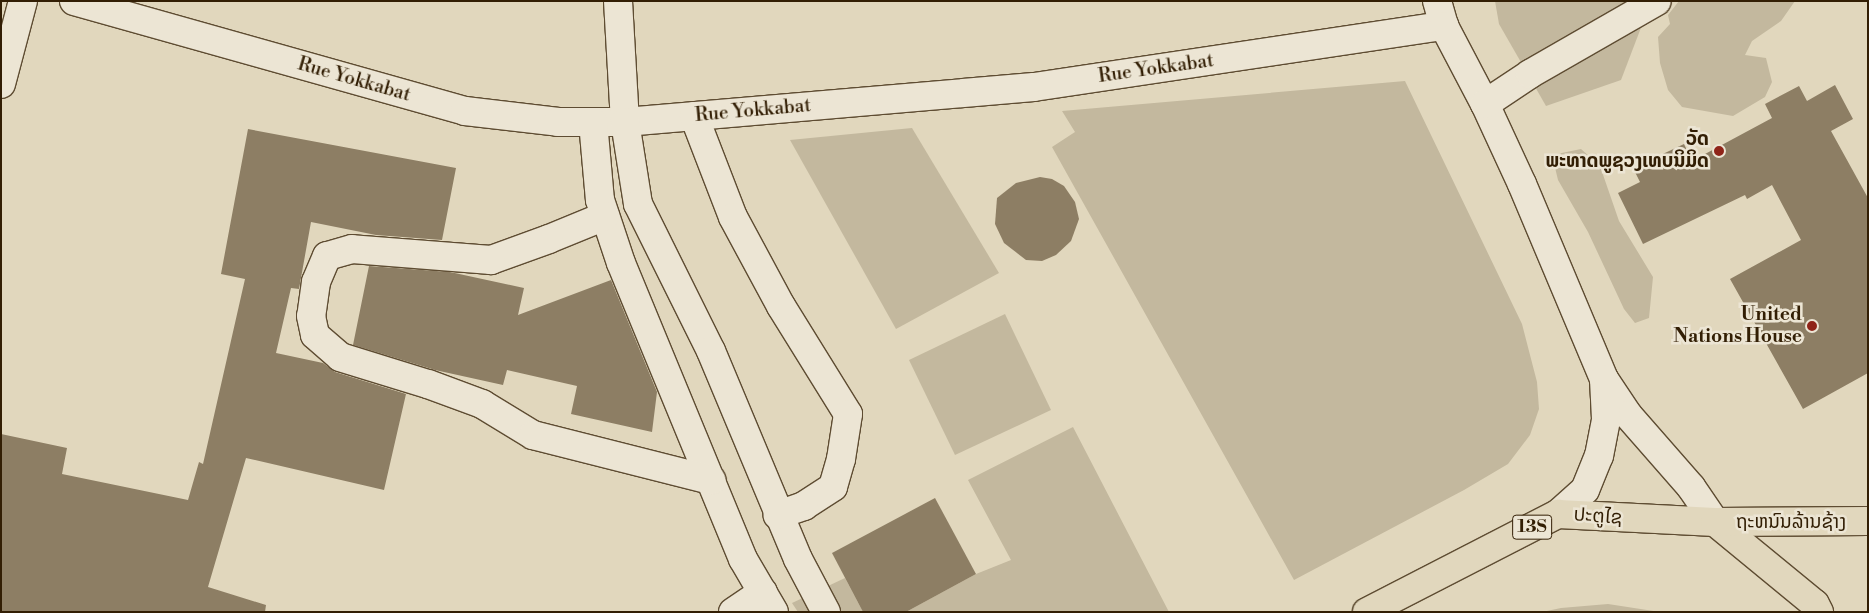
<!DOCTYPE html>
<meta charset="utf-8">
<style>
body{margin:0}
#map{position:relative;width:1869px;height:613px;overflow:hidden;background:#e1d7bd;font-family:"Libre Bodoni","Noto Sans Lao",serif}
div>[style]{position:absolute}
.green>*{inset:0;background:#c3b89e}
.building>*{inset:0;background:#8d7e64}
.roads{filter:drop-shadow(1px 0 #5e4c32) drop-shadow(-1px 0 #5e4c32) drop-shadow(0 1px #5e4c32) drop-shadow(0 -1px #5e4c32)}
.minor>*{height:28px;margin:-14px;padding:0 14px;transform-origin:14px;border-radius:14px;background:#ece5d4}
.highway>*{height:28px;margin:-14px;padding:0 14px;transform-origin:14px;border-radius:14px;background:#e1d7bd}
.dots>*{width:14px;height:14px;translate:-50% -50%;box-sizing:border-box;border:2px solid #ece5d4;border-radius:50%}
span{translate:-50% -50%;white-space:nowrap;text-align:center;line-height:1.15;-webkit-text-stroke:5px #ece5d4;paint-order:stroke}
.shield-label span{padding:1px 4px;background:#ece5d4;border:1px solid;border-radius:4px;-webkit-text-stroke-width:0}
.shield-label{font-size:18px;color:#321e04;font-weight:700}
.street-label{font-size:19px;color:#321e04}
.poi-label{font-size:19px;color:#321e04;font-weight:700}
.right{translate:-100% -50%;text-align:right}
.frame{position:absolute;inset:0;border:2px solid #321e04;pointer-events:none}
</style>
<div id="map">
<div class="green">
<div style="clip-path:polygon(1495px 1px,1642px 1px,1642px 25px,1621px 80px,1546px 106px,1499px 24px)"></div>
<div style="clip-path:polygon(1679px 1px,1795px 1px,1781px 21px,1752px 41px,1745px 55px,1766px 58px,1772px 82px,1765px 97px,1733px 116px,1682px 107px,1668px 90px,1660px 63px,1658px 37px,1670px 24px,1668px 15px)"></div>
<div style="clip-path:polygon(1405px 81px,1522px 324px,1537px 382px,1539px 409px,1530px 435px,1508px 464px,1464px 490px,1294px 580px,1052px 147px,1075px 132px,1062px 111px)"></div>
<div style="clip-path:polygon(912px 128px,999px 273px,896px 329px,790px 140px)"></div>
<div style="clip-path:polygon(1581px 149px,1600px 166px,1619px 221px,1653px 277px,1649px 318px,1635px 323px,1624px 309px,1588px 232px,1558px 180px,1552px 155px)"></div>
<div style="clip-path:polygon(1005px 314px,1051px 410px,955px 455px,909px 360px)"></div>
<div style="clip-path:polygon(1073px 427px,1169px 612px,906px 612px,976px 574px,1011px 560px,968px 480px)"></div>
<div style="clip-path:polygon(845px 578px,863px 612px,798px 612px,792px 603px)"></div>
<div style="clip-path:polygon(1608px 604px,1660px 612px,1542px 612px,1561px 608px)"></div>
</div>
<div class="building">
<div style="clip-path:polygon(1835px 85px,1853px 119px,1831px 131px,1868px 198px,1868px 373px,1803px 409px,1730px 279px,1801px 240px,1772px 185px,1747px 199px,1745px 195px,1643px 244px,1618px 193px,1640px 182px,1633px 168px,1684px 144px,1692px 161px,1772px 118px,1765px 104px,1799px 86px,1807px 101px)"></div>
<div style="clip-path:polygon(248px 129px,456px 168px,442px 240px,376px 235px,311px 222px,299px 289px,291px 288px,276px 353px,323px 363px,335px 372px,406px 394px,384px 490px,246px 458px,208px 587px,266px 605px,265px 612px,1px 612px,1px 434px,67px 448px,62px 474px,188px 500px,199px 462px,203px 464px,245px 279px,221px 274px)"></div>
<div style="clip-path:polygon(1040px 177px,1052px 179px,1064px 186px,1075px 202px,1079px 219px,1071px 241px,1056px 255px,1042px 261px,1026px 260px,1004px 243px,995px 224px,997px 198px,1016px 183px)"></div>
<div style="clip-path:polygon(369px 266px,450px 272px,524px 288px,518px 315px,611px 280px,657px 392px,652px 432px,571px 414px,577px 386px,507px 370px,503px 385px,435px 370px,353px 345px)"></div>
<div style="clip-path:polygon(935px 498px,976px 574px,906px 612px,863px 612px,832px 553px)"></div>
</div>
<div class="roads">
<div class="minor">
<div style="left:74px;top:1px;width:406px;rotate:15.7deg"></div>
<div style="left:465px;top:111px;width:94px;rotate:6.7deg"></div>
<div style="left:558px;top:122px;width:67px"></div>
<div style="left:625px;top:122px;width:410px;rotate:-4.9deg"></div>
<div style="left:1034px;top:87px;width:415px;rotate:-8.5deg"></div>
<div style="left:618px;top:1px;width:121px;rotate:86.7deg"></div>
<div style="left:625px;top:122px;width:83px;rotate:81deg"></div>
<div style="left:638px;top:204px;width:164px;rotate:63.6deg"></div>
<div style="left:711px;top:351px;width:225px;rotate:67.3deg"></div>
<div style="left:798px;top:559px;width:60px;rotate:62.2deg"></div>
<div style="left:1437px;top:1px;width:26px;rotate:74deg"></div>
<div style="left:1444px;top:26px;width:88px;rotate:62.3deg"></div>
<div style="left:1485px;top:104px;width:88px;rotate:65.2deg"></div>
<div style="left:1522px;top:184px;width:212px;rotate:67.2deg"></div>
<div style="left:1604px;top:379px;width:43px;rotate:56.3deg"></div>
<div style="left:1628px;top:415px;width:96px;rotate:48.8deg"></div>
<div style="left:1691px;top:487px;width:42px;rotate:55.6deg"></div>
<div style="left:1px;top:84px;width:86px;rotate:-75.2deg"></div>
<div style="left:1485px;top:104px;width:54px;rotate:-33.7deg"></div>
<div style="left:1530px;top:74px;width:146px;rotate:-29.9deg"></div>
<div style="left:694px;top:116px;width:108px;rotate:68.9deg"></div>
<div style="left:733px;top:217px;width:101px;rotate:61.7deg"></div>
<div style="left:781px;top:306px;width:127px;rotate:58.2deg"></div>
<div style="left:848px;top:414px;width:46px;rotate:98.8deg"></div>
<div style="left:841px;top:459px;width:29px;rotate:106deg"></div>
<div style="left:833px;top:487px;width:35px;rotate:147deg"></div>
<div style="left:804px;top:506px;width:28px;rotate:161deg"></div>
<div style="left:593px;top:122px;width:78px;rotate:84.9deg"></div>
<div style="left:600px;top:200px;width:66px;rotate:71.6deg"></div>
<div style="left:621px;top:263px;width:320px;rotate:67.6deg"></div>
<div style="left:743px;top:559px;width:61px;rotate:59.7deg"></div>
<div style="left:605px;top:216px;width:61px;rotate:157.7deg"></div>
<div style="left:549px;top:239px;width:62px;rotate:160.1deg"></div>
<div style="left:491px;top:260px;width:139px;rotate:-175.5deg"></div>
<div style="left:352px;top:249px;width:26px;rotate:164deg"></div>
<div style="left:327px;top:256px;width:28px;rotate:113deg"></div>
<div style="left:316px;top:282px;width:34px;rotate:98deg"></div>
<div style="left:311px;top:316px;width:19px;rotate:78deg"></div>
<div style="left:315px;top:335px;width:33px;rotate:41deg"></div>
<div style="left:340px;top:357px;width:92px;rotate:17.1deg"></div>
<div style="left:428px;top:384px;width:58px;rotate:20.3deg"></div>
<div style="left:482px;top:404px;width:60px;rotate:31.3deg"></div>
<div style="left:533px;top:435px;width:184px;rotate:14.2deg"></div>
<div style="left:1558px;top:514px;width:36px;rotate:-42deg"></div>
<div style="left:1585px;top:490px;width:37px;rotate:-68deg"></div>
<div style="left:1599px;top:456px;width:38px;rotate:-79deg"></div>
<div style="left:1606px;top:419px;width:40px;rotate:-92.9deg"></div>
<div style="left:733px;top:612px;width:36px;rotate:-34deg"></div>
</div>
<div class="highway">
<div style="left:1715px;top:522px;width:129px;rotate:39.4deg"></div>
<div style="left:1815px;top:604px;width:9px;rotate:63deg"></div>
<div style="left:1367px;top:612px;width:215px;rotate:-27.2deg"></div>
<div style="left:1558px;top:514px;width:157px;rotate:2.9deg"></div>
<div style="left:1715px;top:522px;width:153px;rotate:-0.4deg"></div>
</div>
</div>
<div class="dots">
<div style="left:1719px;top:151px;background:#8f2418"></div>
<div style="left:1812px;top:326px;background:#8f2418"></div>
</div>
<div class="shield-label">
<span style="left:1532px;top:527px">13S</span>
</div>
<div class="street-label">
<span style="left:1156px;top:69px;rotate:-8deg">Rue Yokkabat</span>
<span style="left:354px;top:80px;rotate:16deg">Rue Yokkabat</span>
<span style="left:753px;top:111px;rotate:-5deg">Rue Yokkabat</span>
<span style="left:1598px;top:517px;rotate:4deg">ປະຕູໄຊ</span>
<span style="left:1791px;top:523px">ຖະຫນົນລ້ານຊ້າງ</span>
</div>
<div class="poi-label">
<span class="right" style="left:1709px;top:151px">ວັດ<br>ພະທາດພູຊວງເທບນິມິດ</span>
<span class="right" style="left:1802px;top:326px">United<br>Nations House</span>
</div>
<div class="frame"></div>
</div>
